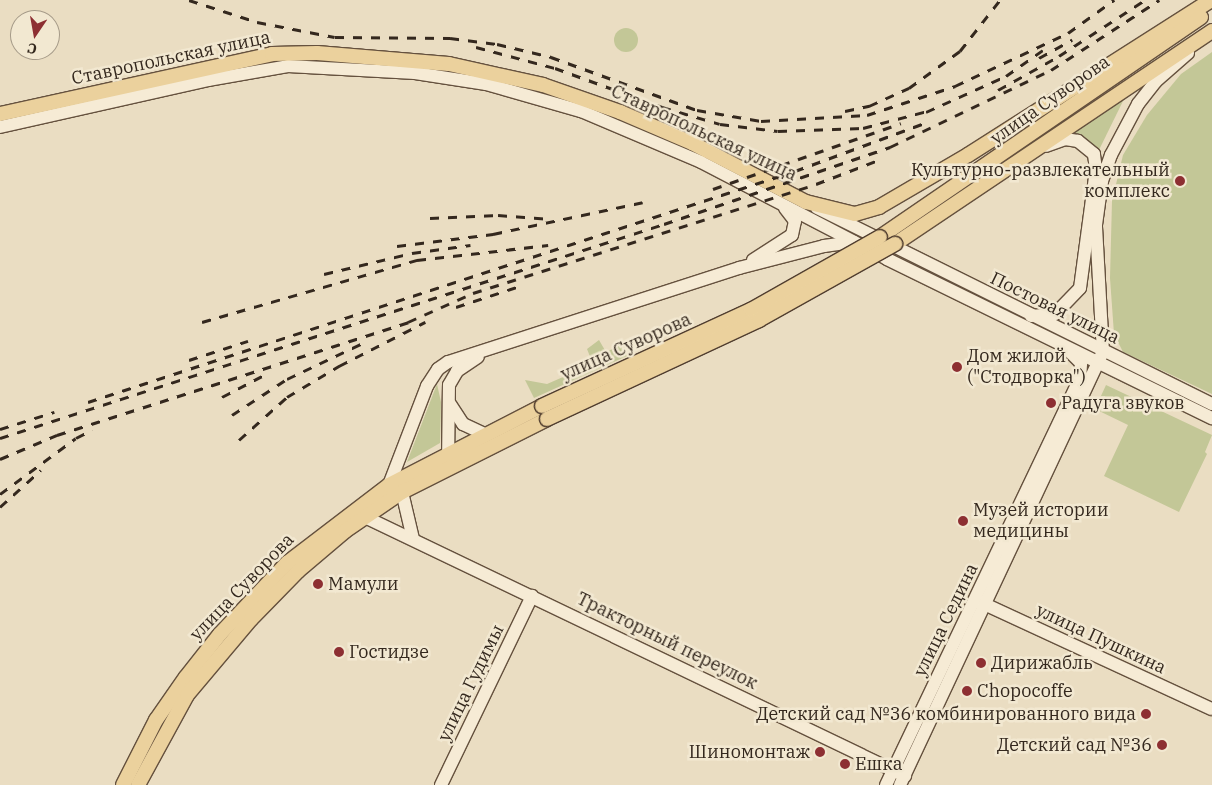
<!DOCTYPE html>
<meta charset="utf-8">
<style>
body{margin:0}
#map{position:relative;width:1212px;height:785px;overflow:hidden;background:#eaddc2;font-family:"IBM Plex Serif",serif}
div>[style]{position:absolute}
.green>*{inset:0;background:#c3c797}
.round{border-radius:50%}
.roads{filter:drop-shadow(1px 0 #65513e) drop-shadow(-1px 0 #65513e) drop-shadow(0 1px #65513e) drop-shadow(0 -1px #65513e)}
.secondary>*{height:12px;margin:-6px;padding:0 6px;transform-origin:6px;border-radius:6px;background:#f6ebd5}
.primary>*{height:14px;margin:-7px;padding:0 7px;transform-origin:7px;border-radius:7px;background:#ebd19d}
.rail>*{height:3px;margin-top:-1.5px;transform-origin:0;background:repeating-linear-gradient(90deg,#34281e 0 9px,transparent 0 18px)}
.bridges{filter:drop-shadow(1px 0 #513e2f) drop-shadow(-1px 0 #513e2f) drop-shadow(0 1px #513e2f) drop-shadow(0 -1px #513e2f)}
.primary-bridge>*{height:14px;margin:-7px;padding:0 7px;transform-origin:7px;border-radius:7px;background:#ebd19d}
.dots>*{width:14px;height:14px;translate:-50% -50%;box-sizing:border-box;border:2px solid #f2e8d1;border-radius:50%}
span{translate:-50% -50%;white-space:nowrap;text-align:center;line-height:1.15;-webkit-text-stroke:5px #f2e8d1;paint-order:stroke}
.street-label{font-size:18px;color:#34281e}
.poi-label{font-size:18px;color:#34281e}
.right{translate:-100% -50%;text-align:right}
.left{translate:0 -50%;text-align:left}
.north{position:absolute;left:10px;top:10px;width:50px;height:50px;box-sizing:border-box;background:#f2e8d1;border:1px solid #a69b89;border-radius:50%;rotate:192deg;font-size:14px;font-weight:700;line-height:20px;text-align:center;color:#34281e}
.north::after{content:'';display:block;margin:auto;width:18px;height:22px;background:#8d2f32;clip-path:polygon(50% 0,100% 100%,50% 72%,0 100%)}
</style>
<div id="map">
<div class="green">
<div class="round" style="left:614px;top:28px;width:24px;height:24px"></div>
<div style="clip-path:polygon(1212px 52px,1212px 394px,1123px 352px,1114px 334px,1110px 278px,1112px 201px,1123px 155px,1147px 115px,1181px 74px)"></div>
<div style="clip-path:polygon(1124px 99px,1098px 152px,1072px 134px)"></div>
<div style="clip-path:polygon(599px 340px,606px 352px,625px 343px,627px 356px,534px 398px,525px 380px,547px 384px,593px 364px,587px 349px)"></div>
<div style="clip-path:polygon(437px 384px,441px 402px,440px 443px,407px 462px)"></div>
<div style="clip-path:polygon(1106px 385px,1212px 435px,1205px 452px,1207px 454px,1179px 512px,1104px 476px,1128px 425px,1095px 409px)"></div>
</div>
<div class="roads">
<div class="secondary">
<div style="left:0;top:127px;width:213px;rotate:-12.7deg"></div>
<div style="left:208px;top:80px;width:81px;rotate:-9.9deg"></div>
<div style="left:288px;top:66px;width:127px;rotate:3.2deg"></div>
<div style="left:415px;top:73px;width:72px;rotate:8.8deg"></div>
<div style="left:486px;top:84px;width:99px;rotate:15.9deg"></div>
<div style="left:581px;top:111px;width:130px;rotate:23deg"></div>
<div style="left:701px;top:162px;width:210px;rotate:27.5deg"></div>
<div style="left:887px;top:259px;width:362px;rotate:26.1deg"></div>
<div style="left:817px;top:208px;width:441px;rotate:26.4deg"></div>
<div style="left:753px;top:260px;width:46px;rotate:-32.7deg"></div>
<div style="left:792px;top:235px;width:14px;rotate:-78deg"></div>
<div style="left:795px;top:221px;width:16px;rotate:-128deg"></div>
<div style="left:1031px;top:316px;width:24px;rotate:-5deg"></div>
<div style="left:1055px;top:314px;width:36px;rotate:-46deg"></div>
<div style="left:1080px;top:288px;width:120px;rotate:-82.3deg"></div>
<div style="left:1096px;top:169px;width:15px;rotate:-98deg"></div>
<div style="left:1094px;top:154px;width:21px;rotate:-141deg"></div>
<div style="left:1078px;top:141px;width:13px;rotate:-171deg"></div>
<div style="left:1065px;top:139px;width:20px;rotate:160deg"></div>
<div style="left:450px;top:404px;width:24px;rotate:57deg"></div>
<div style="left:463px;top:424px;width:23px;rotate:25deg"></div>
<div style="left:448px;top:464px;width:79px;rotate:-89.3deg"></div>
<div style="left:449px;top:385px;width:16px;rotate:-60deg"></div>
<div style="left:457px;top:371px;width:25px;rotate:-34deg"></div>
<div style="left:389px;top:485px;width:106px;rotate:-69deg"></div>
<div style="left:427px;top:386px;width:20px;rotate:-57deg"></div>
<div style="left:438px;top:369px;width:12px;rotate:-35deg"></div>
<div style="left:448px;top:362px;width:306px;rotate:-17.9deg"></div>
<div style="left:739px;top:268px;width:88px;rotate:-14.5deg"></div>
<div style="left:824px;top:246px;width:30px;rotate:-8deg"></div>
<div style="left:402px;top:492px;width:48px;rotate:76.8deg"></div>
<div style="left:365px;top:517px;width:599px;rotate:25.62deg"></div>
<div style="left:980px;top:602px;width:255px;rotate:24.8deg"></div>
<div style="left:441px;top:785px;width:210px;rotate:-64.3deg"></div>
<div style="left:886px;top:785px;width:450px;rotate:-64.5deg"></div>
<div style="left:1080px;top:379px;width:16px;rotate:-86deg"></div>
<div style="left:1081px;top:363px;width:16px;rotate:-135deg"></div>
<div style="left:900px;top:785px;width:478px;rotate:-64.9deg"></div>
<div style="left:1103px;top:352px;width:127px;rotate:-93.2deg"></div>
<div style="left:1096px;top:225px;width:44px;rotate:-82.2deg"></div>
<div style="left:1102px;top:181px;width:28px;rotate:-71deg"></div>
<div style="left:1111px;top:155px;width:58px;rotate:-62.1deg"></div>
<div style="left:1138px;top:104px;width:28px;rotate:-52deg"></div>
<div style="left:1155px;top:82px;width:44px;rotate:-41.3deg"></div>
</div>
<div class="primary">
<div style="left:0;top:114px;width:279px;rotate:-12.4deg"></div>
<div style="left:272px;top:54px;width:45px;rotate:-1.3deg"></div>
<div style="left:317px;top:53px;width:132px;rotate:4.8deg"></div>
<div style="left:449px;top:64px;width:96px;rotate:12.6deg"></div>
<div style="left:543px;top:85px;width:82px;rotate:19.3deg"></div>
<div style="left:620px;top:112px;width:78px;rotate:23.3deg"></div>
<div style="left:692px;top:143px;width:128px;rotate:27.4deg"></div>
<div style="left:806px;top:202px;width:50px;rotate:13.8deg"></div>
<div style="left:855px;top:214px;width:25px;rotate:-16deg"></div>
<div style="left:879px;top:207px;width:103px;rotate:-30.3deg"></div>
<div style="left:968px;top:155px;width:288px;rotate:-32.5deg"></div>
<div style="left:880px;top:237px;width:389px;rotate:-34.4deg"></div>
<div style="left:895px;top:244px;width:382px;rotate:-33.9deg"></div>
<div style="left:123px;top:785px;width:73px;rotate:-63.1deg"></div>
<div style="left:156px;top:720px;width:52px;rotate:-55.1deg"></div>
<div style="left:186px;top:677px;width:55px;rotate:-51.7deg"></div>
<div style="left:220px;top:634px;width:98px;rotate:-46.7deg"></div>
<div style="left:287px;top:563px;width:128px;rotate:-37.4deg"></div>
<div style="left:389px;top:485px;width:172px;rotate:-27.3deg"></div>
<div style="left:138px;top:785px;width:102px;rotate:-61.4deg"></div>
<div style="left:187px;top:695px;width:99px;rotate:-49.9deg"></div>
<div style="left:251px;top:619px;width:67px;rotate:-45.6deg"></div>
<div style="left:298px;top:571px;width:62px;rotate:-40.4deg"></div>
<div style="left:345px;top:531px;width:69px;rotate:-34.4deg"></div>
<div style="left:402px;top:492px;width:162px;rotate:-26.7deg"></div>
</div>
</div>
<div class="rail">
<div style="left:189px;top:0;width:71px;rotate:17.9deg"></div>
<div style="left:257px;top:22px;width:79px;rotate:10.9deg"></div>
<div style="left:335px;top:37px;width:115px;rotate:0.5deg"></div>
<div style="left:450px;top:38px;width:47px;rotate:7.3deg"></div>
<div style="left:497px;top:44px;width:56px;rotate:13.5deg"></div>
<div style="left:551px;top:57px;width:155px;rotate:20deg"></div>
<div style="left:697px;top:110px;width:65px;rotate:9.8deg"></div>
<div style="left:761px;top:121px;width:106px;rotate:-3.2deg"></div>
<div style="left:867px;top:115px;width:93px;rotate:-18.2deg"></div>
<div style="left:955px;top:86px;width:125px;rotate:-25.1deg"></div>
<div style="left:1068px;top:33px;width:57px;rotate:-35.7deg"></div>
<div style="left:476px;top:47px;width:82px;rotate:14.9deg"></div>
<div style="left:555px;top:68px;width:114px;rotate:20deg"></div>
<div style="left:662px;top:107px;width:60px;rotate:16.3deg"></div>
<div style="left:720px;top:124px;width:58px;rotate:6.9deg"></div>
<div style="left:778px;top:131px;width:85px;rotate:-2deg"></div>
<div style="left:863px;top:128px;width:70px;rotate:-14.8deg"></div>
<div style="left:1039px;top:58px;width:38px;rotate:-29deg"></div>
<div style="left:998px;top:90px;width:70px;rotate:-29.1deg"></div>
<div style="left:1059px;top:56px;width:103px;rotate:-33.1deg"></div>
<div style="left:845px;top:111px;width:25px;rotate:-12deg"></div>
<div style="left:869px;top:106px;width:44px;rotate:-24.2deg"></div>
<div style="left:909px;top:88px;width:63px;rotate:-36deg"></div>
<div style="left:960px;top:51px;width:65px;rotate:-51.9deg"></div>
<div style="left:926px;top:112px;width:88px;rotate:-24.2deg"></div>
<div style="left:1006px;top:76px;width:45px;rotate:-35.1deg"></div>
<div style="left:713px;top:189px;width:199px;rotate:-19.3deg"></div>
<div style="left:430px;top:218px;width:68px;rotate:-2.5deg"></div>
<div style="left:498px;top:215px;width:53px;rotate:4.3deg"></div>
<div style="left:397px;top:246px;width:97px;rotate:-7.1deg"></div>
<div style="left:493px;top:234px;width:153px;rotate:-12deg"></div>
<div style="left:324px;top:274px;width:90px;rotate:-13.4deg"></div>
<div style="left:412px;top:253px;width:59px;rotate:-7.9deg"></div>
<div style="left:456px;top:307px;width:71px;rotate:-18.2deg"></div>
<div style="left:202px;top:322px;width:224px;rotate:-16.1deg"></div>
<div style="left:417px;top:260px;width:132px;rotate:-6.5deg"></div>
<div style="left:189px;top:360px;width:62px;rotate:-17.9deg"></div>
<div style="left:222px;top:397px;width:50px;rotate:-27.6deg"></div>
<div style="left:88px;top:402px;width:744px;rotate:-18.09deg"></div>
<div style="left:795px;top:171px;width:139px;rotate:-20.3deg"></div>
<div style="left:232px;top:415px;width:66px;rotate:-33.2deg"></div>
<div style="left:287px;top:379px;width:86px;rotate:-25.4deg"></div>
<div style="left:0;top:429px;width:57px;rotate:-17.5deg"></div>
<div style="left:0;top:438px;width:698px;rotate:-17.86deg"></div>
<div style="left:664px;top:224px;width:239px;rotate:-18.8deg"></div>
<div style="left:890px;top:147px;width:178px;rotate:-25.6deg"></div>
<div style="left:1051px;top:70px;width:129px;rotate:-32.9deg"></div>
<div style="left:239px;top:440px;width:64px;rotate:-41.9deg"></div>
<div style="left:287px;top:397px;width:61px;rotate:-30.8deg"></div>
<div style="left:339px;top:366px;width:97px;rotate:-27.1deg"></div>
<div style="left:0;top:459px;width:62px;rotate:-22.8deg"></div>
<div style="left:57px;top:435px;width:369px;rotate:-17.8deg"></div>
<div style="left:408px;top:322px;width:71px;rotate:-24deg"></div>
<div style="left:473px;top:293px;width:360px;rotate:-17.6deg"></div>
<div style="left:816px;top:184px;width:70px;rotate:-21deg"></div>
<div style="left:0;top:494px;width:94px;rotate:-36.4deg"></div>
<div style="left:76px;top:438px;width:18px;rotate:-27deg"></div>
<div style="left:0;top:507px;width:55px;rotate:-42.1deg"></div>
</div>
<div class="bridges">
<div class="primary-bridge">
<div style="left:542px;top:406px;width:230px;rotate:-24.7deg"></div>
<div style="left:751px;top:310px;width:148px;rotate:-29.5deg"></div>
<div style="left:547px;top:419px;width:234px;rotate:-25deg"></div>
<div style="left:759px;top:320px;width:156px;rotate:-29.2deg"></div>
</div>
</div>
<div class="dots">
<div style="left:1180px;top:181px;background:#8d2f32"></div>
<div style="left:957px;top:367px;background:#8d2f32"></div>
<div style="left:1051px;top:403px;background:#8d2f32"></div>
<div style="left:963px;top:521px;background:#8d2f32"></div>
<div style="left:318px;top:584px;background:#8d2f32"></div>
<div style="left:339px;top:652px;background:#8d2f32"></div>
<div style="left:981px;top:663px;background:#8d2f32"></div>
<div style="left:967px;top:691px;background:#8d2f32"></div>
<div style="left:1146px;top:714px;background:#8d2f32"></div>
<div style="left:1162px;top:745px;background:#8d2f32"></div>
<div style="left:820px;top:752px;background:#8d2f32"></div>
<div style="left:845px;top:764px;background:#8d2f32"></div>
</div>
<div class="street-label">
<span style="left:171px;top:58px;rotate:-12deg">Ставропольская улица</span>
<span style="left:1050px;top:100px;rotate:-35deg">улица Суворова</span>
<span style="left:704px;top:133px;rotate:25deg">Ставропольская улица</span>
<span style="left:1055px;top:308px;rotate:26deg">Постовая улица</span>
<span style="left:626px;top:347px;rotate:-24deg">улица Суворова</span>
<span style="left:242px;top:587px;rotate:-46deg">улица Суворова</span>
<span style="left:946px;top:620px;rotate:-64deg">улица Седина</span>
<span style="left:1101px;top:639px;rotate:25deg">улица Пушкина</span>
<span style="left:667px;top:641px;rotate:26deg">Тракторный переулок</span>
<span style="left:471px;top:683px;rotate:-64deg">улица Гудимы</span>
</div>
<div class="poi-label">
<span class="right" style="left:1170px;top:181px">Культурно-развлекательный<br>комплекс</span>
<span class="left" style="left:967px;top:367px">Дом жилой<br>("Стодворка")</span>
<span class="left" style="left:1061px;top:403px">Радуга звуков</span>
<span class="left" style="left:973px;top:521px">Музей истории<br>медицины</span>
<span class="left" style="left:328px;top:584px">Мамули</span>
<span class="left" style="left:349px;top:652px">Гостидзе</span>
<span class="left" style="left:991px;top:663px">Дирижабль</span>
<span class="left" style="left:977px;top:691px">Chopocoffe</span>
<span class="right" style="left:1136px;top:714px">Детский сад №36 комбинированного вида</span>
<span class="right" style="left:1152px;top:745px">Детский сад №36</span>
<span class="right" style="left:810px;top:752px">Шиномонтаж</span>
<span class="left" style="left:855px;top:764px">Ешка</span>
</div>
<div class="north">С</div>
</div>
